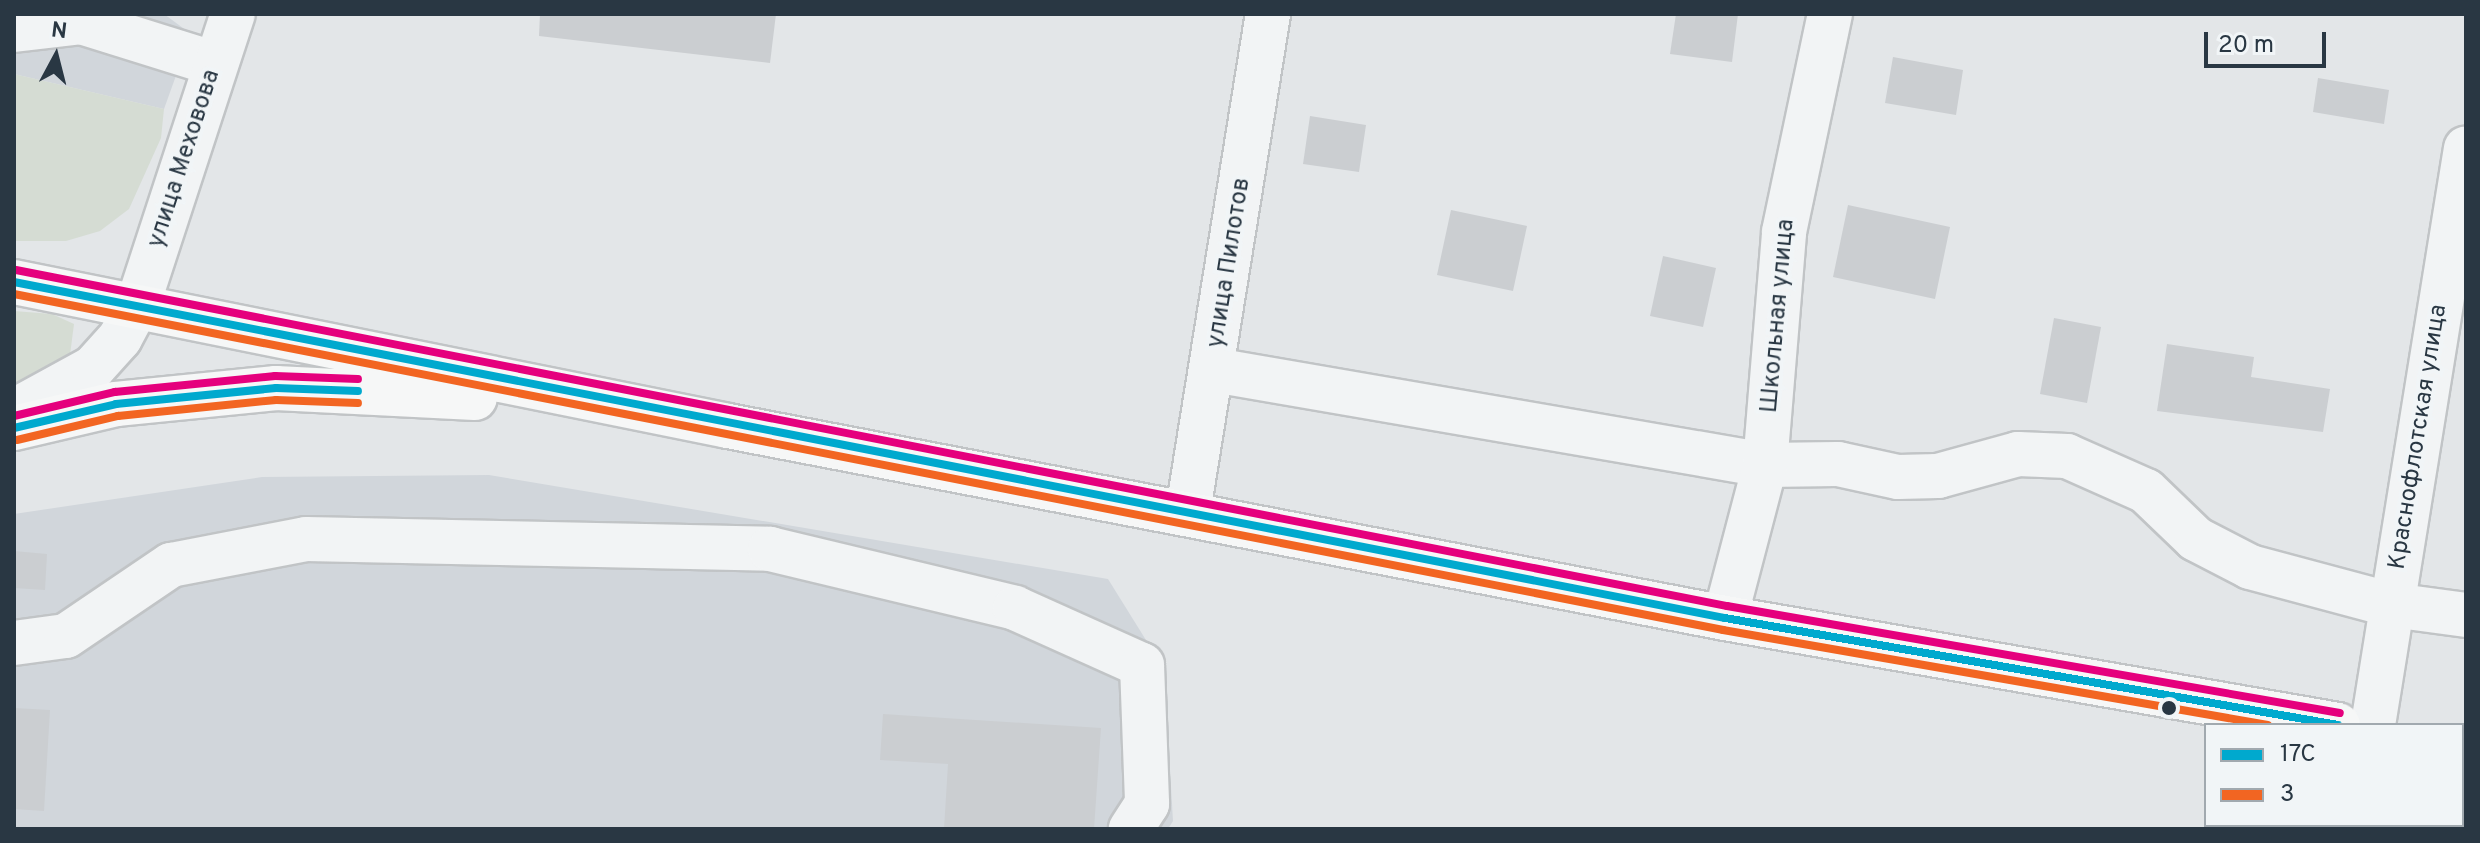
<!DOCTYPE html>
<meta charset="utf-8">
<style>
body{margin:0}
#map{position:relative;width:2480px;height:843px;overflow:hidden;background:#e3e6e8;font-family:Overpass,sans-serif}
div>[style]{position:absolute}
.built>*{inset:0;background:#d1d6db}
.green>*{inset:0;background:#d5dcd3}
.building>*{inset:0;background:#cbced1}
.roads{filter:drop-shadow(2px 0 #c1c4c6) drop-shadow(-2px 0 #c1c4c6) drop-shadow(0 2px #c1c4c6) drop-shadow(0 -2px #c1c4c6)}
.minor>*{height:44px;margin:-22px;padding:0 22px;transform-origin:22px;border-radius:22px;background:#f2f4f5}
.major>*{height:44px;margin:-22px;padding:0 22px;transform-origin:22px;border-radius:22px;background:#f6f7f7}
.bus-1>*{height:8px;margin:-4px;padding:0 4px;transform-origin:4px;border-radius:4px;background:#00a9ce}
.bus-2>*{height:8px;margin:-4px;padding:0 4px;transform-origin:4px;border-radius:4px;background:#f26522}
.bus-3>*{height:8px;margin:-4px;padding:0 4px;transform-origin:4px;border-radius:4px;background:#e5007d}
.dots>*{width:22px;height:22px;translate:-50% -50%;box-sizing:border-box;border:4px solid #f1f5f7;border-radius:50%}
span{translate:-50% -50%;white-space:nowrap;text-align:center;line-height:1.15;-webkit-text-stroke:8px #f1f5f7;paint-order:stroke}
.street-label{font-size:24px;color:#293743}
.frame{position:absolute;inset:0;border:16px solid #293743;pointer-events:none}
.legend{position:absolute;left:2204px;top:723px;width:260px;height:104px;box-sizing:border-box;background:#f1f5f7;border:2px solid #a1a9af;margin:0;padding:10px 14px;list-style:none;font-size:24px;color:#293743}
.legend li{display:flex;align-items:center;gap:16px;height:40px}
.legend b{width:40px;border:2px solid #a1a9af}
.north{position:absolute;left:16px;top:16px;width:80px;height:80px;-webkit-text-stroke:6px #f1f5f7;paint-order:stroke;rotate:7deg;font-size:22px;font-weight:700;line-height:32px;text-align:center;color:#293743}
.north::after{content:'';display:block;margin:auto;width:28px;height:36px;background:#293743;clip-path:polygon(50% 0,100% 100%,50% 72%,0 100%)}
.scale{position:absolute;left:2204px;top:32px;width:122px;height:36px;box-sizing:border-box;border:4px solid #293743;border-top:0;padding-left:10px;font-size:24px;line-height:28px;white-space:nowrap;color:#293743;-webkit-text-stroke:6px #f1f5f7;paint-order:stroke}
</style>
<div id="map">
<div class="built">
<div style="clip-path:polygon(14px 14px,164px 14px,191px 34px,164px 109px,14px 74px)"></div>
<div style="clip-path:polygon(489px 475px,1108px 579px,1164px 669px,1173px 821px,1168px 829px,14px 829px,14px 514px,262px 477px)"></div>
</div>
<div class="green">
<div style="clip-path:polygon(14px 74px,164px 109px,161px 138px,129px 209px,100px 231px,66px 241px,14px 241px)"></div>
<div style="clip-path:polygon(14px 311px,52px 314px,74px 324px,70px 355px,43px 377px,14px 384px)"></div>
</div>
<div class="building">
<div style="clip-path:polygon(540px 14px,776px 14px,770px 63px,539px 36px)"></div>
<div style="clip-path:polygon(1676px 14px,1738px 14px,1732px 62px,1670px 54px)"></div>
<div style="clip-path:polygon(1893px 57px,1963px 70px,1956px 115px,1885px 103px)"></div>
<div style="clip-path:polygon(2318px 78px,2389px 90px,2384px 124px,2313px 112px)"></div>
<div style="clip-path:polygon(1310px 116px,1366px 125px,1359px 172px,1303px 164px)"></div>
<div style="clip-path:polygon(1848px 205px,1950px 227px,1935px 299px,1833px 277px)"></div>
<div style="clip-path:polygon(1451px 210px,1527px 226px,1513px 291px,1437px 275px)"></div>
<div style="clip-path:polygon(1663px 256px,1716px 268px,1703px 327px,1650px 316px)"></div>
<div style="clip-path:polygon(2054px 318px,2101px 327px,2087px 403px,2040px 394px)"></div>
<div style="clip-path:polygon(2167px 344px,2254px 357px,2251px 377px,2330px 389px,2323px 432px,2157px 411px)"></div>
<div style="clip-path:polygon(14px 551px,47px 554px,45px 590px,14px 588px)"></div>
<div style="clip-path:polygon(14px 708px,50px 710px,44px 811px,14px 809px)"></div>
<div style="clip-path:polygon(883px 714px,1101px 728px,1094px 829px,944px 829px,948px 764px,880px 760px)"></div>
</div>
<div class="roads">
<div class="minor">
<div style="left:14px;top:30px;width:67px;rotate:-6.8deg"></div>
<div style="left:81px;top:22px;width:141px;rotate:17.3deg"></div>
<div style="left:1214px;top:370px;width:559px;rotate:9.78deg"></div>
<div style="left:1765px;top:465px;width:73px;rotate:-0.8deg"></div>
<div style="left:1838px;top:464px;width:61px;rotate:12.2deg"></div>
<div style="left:1898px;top:477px;width:40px;rotate:-1.4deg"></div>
<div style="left:1938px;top:476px;width:83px;rotate:-15.4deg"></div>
<div style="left:2018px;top:454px;width:49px;rotate:2.3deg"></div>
<div style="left:2067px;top:456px;width:86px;rotate:23.9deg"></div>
<div style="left:2146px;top:491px;width:69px;rotate:43.8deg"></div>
<div style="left:2196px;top:539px;width:61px;rotate:27.4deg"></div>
<div style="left:2250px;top:567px;width:147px;rotate:15deg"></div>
<div style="left:2392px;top:605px;width:75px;rotate:7.7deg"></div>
<div style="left:14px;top:411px;width:90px;rotate:-28.6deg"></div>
<div style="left:93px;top:368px;width:40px;rotate:-48deg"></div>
<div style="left:120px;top:338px;width:38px;rotate:-62deg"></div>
<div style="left:138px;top:304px;width:305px;rotate:-71.9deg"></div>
<div style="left:1188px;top:511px;width:503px;rotate:-80.86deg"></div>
<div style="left:1725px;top:618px;width:158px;rotate:-75.3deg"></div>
<div style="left:1765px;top:465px;width:234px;rotate:-85.3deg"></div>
<div style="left:1784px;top:232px;width:223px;rotate:-78.1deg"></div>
<div style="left:14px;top:643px;width:52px;rotate:-7.7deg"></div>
<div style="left:66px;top:636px;width:127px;rotate:-34.1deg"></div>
<div style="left:171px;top:565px;width:137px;rotate:-10.9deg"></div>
<div style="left:306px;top:539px;width:464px;rotate:1.2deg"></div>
<div style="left:770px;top:549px;width:252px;rotate:13.5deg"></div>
<div style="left:1015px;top:608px;width:139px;rotate:24.2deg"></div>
<div style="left:1142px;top:665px;width:139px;rotate:87.9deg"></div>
<div style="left:1147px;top:804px;width:30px;rotate:123deg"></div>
<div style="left:2373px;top:725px;width:584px;rotate:-80.84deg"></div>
</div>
<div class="major">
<div style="left:14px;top:282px;width:728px;rotate:11.4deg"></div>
<div style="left:728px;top:426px;width:1015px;rotate:10.9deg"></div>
<div style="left:1725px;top:618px;width:622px;rotate:9.9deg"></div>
<div style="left:14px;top:428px;width:105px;rotate:-13.2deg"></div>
<div style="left:116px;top:404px;width:161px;rotate:-5.7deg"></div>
<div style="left:276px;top:388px;width:199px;rotate:2.9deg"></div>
<div style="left:2462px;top:747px;width:4px;rotate:14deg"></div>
</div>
</div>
<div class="bus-1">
<div style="left:14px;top:282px;width:1744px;rotate:11.11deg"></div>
<div style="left:1725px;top:618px;width:622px;rotate:9.9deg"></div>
<div style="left:14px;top:428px;width:105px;rotate:-13.2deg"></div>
<div style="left:116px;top:404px;width:161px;rotate:-5.7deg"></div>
<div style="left:276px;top:388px;width:82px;rotate:2.1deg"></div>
</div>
<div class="bus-2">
<div style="left:14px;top:294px;width:1742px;rotate:11.12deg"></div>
<div style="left:1723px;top:630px;width:553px;rotate:9.89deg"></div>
<div style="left:17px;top:440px;width:104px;rotate:-13.4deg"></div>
<div style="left:118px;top:416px;width:159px;rotate:-5.8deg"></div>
<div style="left:276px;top:400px;width:82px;rotate:2.1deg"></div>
</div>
<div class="bus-3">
<div style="left:16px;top:270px;width:1744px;rotate:11.11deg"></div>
<div style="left:1727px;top:606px;width:622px;rotate:9.9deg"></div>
<div style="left:14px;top:416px;width:104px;rotate:-13.4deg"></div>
<div style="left:115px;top:392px;width:161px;rotate:-5.7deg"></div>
<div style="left:275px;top:376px;width:83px;rotate:2.1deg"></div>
</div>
<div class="dots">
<div style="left:2169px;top:708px;background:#293743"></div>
</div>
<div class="street-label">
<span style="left:185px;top:159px;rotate:-72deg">улица Меховова</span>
<span style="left:1230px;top:263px;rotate:-81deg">улица Пилотов</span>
<span style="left:1779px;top:316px;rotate:-85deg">Школьная улица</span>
<span style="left:2419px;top:437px;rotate:-81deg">Краснофлотская улица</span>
</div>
<div class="frame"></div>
<ul class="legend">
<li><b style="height:10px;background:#00a9ce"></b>17С</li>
<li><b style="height:10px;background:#f26522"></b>3</li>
</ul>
<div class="north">N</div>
<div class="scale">20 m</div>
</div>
